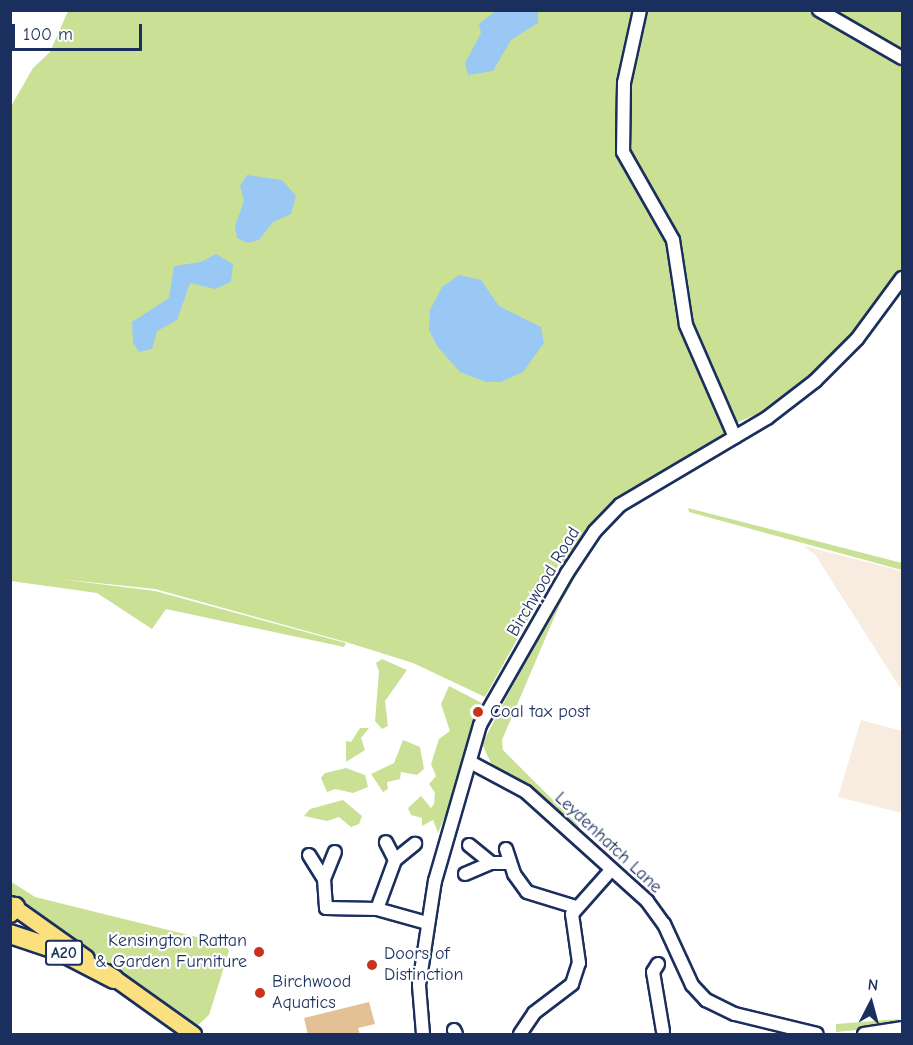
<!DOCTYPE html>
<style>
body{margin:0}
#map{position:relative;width:913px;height:1045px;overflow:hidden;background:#fff;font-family:"Comic Neue",sans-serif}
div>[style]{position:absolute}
.built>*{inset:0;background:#f7ecdf}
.green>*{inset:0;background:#cae095}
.water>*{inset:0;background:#9ac8f5}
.building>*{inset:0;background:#e4c095}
.roads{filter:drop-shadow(2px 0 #1b2f5e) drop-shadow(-2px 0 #1b2f5e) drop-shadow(0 2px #1b2f5e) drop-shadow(0 -2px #1b2f5e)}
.minor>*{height:12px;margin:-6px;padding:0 6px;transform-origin:6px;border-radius:6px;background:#fff}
.major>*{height:15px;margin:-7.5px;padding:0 7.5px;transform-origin:7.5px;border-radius:7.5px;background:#fbe080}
.highway>*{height:18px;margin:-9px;padding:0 9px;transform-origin:9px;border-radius:9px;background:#fbe080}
.dots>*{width:16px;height:16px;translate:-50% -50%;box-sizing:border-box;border:3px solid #fff;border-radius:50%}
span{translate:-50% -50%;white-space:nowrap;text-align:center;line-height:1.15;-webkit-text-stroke:4.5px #fff;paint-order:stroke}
.shield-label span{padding:2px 4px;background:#fff;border:2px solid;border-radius:4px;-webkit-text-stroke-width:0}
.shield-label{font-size:16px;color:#1b2f5e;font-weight:700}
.street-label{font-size:18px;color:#1b2f5e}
.poi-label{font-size:18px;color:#1b2f5e}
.left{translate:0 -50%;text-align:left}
.right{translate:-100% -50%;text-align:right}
.frame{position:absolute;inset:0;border:12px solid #1b2f5e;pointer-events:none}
.north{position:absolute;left:841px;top:973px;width:60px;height:60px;-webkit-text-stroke:4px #fff;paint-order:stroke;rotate:6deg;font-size:16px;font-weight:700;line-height:24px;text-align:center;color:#1b2f5e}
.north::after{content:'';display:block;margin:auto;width:21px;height:27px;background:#1b2f5e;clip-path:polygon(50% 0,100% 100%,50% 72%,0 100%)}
.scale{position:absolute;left:12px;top:24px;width:130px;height:27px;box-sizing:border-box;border:3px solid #1b2f5e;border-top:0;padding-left:8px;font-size:18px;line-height:21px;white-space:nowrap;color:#1b2f5e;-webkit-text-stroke:4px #fff;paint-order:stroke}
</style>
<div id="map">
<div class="built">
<div style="clip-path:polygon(804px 546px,902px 571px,902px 691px,816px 556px)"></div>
<div style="clip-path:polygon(861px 720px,902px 731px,902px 813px,838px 797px)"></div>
</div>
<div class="green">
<div style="clip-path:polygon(68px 11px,902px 11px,902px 278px,881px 309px,796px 397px,734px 424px,726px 415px,726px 433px,637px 487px,592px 525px,563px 568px,559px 564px,485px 697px,413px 663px,346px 642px,155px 589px,59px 579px,155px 591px,346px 643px,344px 647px,166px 609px,152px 629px,97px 593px,11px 581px,10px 108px,33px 68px,50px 52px)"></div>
<div style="clip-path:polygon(688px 508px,902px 563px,902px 570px,689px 512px)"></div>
<div style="clip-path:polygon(595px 543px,560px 604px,502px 740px,503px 750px,579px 826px,575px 828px,547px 801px,491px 763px,482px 744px,560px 596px)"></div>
<div style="clip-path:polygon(382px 659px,407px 670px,385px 701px,388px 726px,382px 729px,375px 721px,379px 672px,376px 663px)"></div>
<div style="clip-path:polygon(449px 686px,482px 703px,470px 736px,467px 763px,438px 833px,433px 820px,422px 826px,422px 818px,411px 815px,408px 808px,421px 796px,431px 808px,434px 804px,435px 793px,429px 784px,436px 776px,431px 764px,439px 739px,450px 731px,441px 704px)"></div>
<div style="clip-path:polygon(369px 728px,361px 738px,365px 750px,346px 762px,346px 741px,351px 742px,360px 728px)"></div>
<div style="clip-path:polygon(403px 740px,420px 747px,424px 769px,417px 775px,401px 772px,400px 779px,387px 782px,388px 789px,383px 792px,371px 774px,394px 763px)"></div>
<div style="clip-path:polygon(346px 768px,365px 775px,368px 787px,353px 793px,335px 789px,327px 792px,321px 778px,325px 773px)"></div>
<div style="clip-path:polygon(343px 800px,362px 816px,359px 824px,351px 827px,339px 817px,327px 821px,304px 816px,310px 809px)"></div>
<div style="clip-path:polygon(10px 881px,35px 897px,225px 944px,229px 951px,209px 1015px,195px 1028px,11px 898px)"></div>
<div style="clip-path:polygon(899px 1019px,888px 1027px,836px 1032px,836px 1024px)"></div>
</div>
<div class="water">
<div style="clip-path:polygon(497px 10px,538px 11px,538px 23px,511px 40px,493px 71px,468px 75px,465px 63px,481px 33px,479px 24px)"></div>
<div style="clip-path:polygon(247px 175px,282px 180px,296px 196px,291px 214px,273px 222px,259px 240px,247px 243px,237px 238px,235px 226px,244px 201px,240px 186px)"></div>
<div style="clip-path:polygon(216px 254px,233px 264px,231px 282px,215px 289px,190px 283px,177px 320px,157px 331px,152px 349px,139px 352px,133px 343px,132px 322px,169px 298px,174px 266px,201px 262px)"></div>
<div style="clip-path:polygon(459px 275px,481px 280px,499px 306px,541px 327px,544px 343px,523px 372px,501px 382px,486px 382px,460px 372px,437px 346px,429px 330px,430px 310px,442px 287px)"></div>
</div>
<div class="building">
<div style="clip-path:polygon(369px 1002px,375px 1024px,358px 1028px,360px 1035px,308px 1035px,304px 1018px)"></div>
</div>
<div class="roads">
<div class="minor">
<div style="left:640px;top:10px;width:75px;rotate:102.4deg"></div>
<div style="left:624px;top:83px;width:69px;rotate:90.8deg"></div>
<div style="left:623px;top:152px;width:101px;rotate:60.4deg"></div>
<div style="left:673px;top:240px;width:86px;rotate:81.3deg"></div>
<div style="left:686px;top:325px;width:122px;rotate:66.4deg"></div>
<div style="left:819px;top:10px;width:96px;rotate:30deg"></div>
<div style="left:472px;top:763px;width:61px;rotate:28.2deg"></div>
<div style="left:526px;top:792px;width:163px;rotate:42deg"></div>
<div style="left:647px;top:901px;width:29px;rotate:54deg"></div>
<div style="left:664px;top:924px;width:67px;rotate:65.3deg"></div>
<div style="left:692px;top:985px;width:21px;rotate:47deg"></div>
<div style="left:706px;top:1000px;width:32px;rotate:26deg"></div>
<div style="left:735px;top:1014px;width:84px;rotate:13.7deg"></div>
<div style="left:469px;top:845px;width:28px;rotate:39deg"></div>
<div style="left:491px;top:863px;width:17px"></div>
<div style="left:506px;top:849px;width:26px;rotate:72deg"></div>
<div style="left:514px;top:874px;width:22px;rotate:54deg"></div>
<div style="left:527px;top:892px;width:51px;rotate:17deg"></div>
<div style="left:309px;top:855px;width:28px;rotate:58deg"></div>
<div style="left:324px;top:879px;width:29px;rotate:86deg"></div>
<div style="left:326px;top:908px;width:51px;rotate:1.1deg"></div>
<div style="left:377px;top:909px;width:52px;rotate:15.6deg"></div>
<div style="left:395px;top:860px;width:26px;rotate:-39deg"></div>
<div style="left:465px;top:874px;width:28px;rotate:-23deg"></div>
<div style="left:324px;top:879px;width:29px;rotate:-68deg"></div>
<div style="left:377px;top:909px;width:52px;rotate:-69.8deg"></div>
<div style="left:395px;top:860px;width:20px;rotate:-117deg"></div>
<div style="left:658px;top:964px;width:9px;rotate:122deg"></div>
<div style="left:653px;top:972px;width:60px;rotate:80.4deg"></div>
<div style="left:454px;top:1030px;width:4px;rotate:63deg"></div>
<div style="left:423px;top:1034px;width:49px;rotate:-94.7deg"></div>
<div style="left:419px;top:985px;width:105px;rotate:-81.3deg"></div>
<div style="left:435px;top:881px;width:162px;rotate:-73.9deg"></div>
<div style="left:480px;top:725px;width:175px;rotate:-60.2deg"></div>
<div style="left:567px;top:573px;width:50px;rotate:-56.3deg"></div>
<div style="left:595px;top:531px;width:36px;rotate:-46deg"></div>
<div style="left:620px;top:505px;width:171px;rotate:-30.6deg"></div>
<div style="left:767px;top:418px;width:61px;rotate:-37.6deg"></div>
<div style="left:815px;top:381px;width:59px;rotate:-45deg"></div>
<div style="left:857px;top:339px;width:76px;rotate:-53.6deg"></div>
<div style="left:520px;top:1034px;width:25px;rotate:-56deg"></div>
<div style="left:534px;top:1013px;width:48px;rotate:-37.3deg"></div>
<div style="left:572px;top:984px;width:22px;rotate:-72deg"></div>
<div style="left:579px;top:963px;width:49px;rotate:-98.1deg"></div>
<div style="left:572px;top:914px;width:59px;rotate:-48.4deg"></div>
<div style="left:864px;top:1034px;width:38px;rotate:-9deg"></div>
</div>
<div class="major">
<div style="left:10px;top:904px;width:93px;rotate:35.4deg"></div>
<div style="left:106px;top:972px;width:107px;rotate:35.5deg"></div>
</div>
<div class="highway">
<div style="left:10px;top:913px;width:8px;rotate:-50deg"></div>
<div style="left:10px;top:934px;width:51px;rotate:18.4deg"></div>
<div style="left:58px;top:950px;width:63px;rotate:27.4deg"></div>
</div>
</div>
<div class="dots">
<div style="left:478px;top:712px;background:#c8321e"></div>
<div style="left:259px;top:952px;background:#c8321e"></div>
<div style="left:372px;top:965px;background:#c8321e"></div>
<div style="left:260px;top:993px;background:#c8321e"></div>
</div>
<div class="shield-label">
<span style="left:64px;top:953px">A20</span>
</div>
<div class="street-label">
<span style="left:544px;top:582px;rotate:-59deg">Birchwood Road</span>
<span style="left:608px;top:843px;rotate:43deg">Leydenhatch Lane</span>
</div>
<div class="poi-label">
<span class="left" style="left:490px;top:712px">Coal tax post</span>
<span class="right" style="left:247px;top:952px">Kensington Rattan<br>&amp; Garden Furniture</span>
<span class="left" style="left:384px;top:965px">Doors of<br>Distinction</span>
<span class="left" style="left:272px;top:993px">Birchwood<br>Aquatics</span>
</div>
<div class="frame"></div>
<div class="north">N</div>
<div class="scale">100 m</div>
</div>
